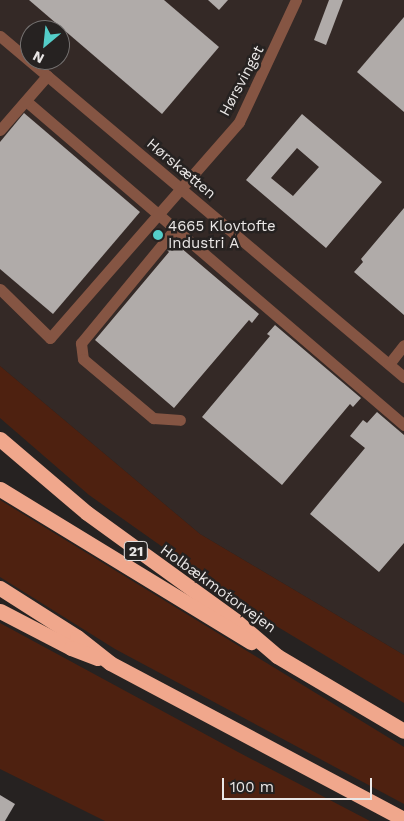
<!DOCTYPE html>
<meta charset="utf-8">
<style>
body{margin:0}
#map{position:relative;width:404px;height:821px;overflow:hidden;background:#262221;font-family:"Work Sans",sans-serif}
div>[style]{position:absolute}
.built>*{inset:0;background:#342926}
.green>*{inset:0;background:#4e2110}
.building>*{inset:0;background:#b0aba9}
.minor>*{height:11px;margin:-5.5px;padding:0 5.5px;transform-origin:5.5px;border-radius:5.5px;background:#855543}
.highway>*{height:15px;margin:-7.5px;padding:0 7.5px;transform-origin:7.5px;border-radius:7.5px;background:#f0a78c}
.dots>*{width:14px;height:14px;translate:-50% -50%;box-sizing:border-box;border:2px solid #262221;border-radius:50%}
span{translate:-50% -50%;white-space:nowrap;text-align:center;line-height:1.15;-webkit-text-stroke:5px #262221;paint-order:stroke}
.shield-label span{padding:1px 4px;background:#262221;border:1px solid;border-radius:4px;-webkit-text-stroke-width:0}
.shield-label{font-size:14px;color:#eae7e6;font-weight:700}
.street-label{font-size:15px;color:#eae7e6}
.poi-label{font-size:15px;color:#eae7e6}
.left{translate:0 -50%;text-align:left}
.north{position:absolute;left:20px;top:20px;width:50px;height:50px;box-sizing:border-box;background:#262221;border:1px solid #747170;border-radius:50%;rotate:208deg;font-size:14px;font-weight:700;line-height:20px;text-align:center;color:#eae7e6}
.north::after{content:'';display:block;margin:auto;width:18px;height:22px;background:#54cdc8;clip-path:polygon(50% 0,100% 100%,50% 72%,0 100%)}
.scale{position:absolute;left:222px;top:778px;width:150px;height:22px;box-sizing:border-box;border:2px solid #eae7e6;border-top:0;padding-left:6px;font-size:15px;line-height:18px;white-space:nowrap;color:#eae7e6;-webkit-text-stroke:4px #262221;paint-order:stroke}
</style>
<div id="map">
<div class="built">
<div style="clip-path:polygon(evenodd,0 0,404px 0,404px 655px,200px 534px,0 366px,0 0,30px 30px,60px 30px,60px 60px,30px 60px,30px 30px)"></div>
</div>
<div class="green">
<div style="clip-path:polygon(0 366px,200px 534px,404px 655px,404px 703px,263px 618px,89px 495px,0 418px)"></div>
<div style="clip-path:polygon(0 500px,404px 747px,404px 804px,115px 649px,0 577px)"></div>
<div style="clip-path:polygon(0 623px,238px 752px,370px 821px,105px 821px,0 769px)"></div>
</div>
<div class="building">
<div style="clip-path:polygon(29px 0,164px 0,219px 47px,162px 114px)"></div>
<div style="clip-path:polygon(208px 0,228px 0,219px 10px)"></div>
<div style="clip-path:polygon(329px 0,343px 0,326px 45px,314px 40px)"></div>
<div style="clip-path:polygon(404px 17px,404px 112px,357px 72px)"></div>
<div style="clip-path:polygon(24px 113px,140px 212px,53px 314px,0 269px,0 142px)"></div>
<div style="clip-path:polygon(evenodd,302px 114px,382px 182px,326px 248px,246px 180px,302px 114px,297px 148px,319px 167px,293px 196px,271px 178px,297px 148px)"></div>
<div style="clip-path:polygon(404px 208px,404px 315px,354px 272px,363px 262px,361px 259px)"></div>
<div style="clip-path:polygon(174px 242px,259px 314px,252px 323px,249px 320px,174px 408px,95px 340px,169px 252px,167px 250px)"></div>
<div style="clip-path:polygon(275px 325px,361px 398px,353px 407px,350px 404px,282px 485px,202px 417px,270px 336px,267px 334px)"></div>
<div style="clip-path:polygon(377px 412px,404px 435px,404px 543px,379px 572px,310px 514px,365px 448px,350px 436px,363px 420px,367px 423px)"></div>
<div style="clip-path:polygon(0 795px,15px 804px,5px 821px,0 821px)"></div>
</div>
<div class="minor">
<div style="left:0;top:36px;width:529px;rotate:40.17deg"></div>
<div style="left:26px;top:101px;width:498px;rotate:40.6deg"></div>
<div style="left:0;top:130px;width:72px;rotate:-49deg"></div>
<div style="left:175px;top:229px;width:148px;rotate:129.5deg"></div>
<div style="left:81px;top:343px;width:16px;rotate:83deg"></div>
<div style="left:83px;top:359px;width:92px;rotate:40.1deg"></div>
<div style="left:153px;top:418px;width:27px;rotate:4deg"></div>
<div style="left:0;top:289px;width:70px;rotate:44.4deg"></div>
<div style="left:50px;top:338px;width:287px;rotate:-48.8deg"></div>
<div style="left:239px;top:122px;width:135px;rotate:-65deg"></div>
<div style="left:389px;top:364px;width:24px;rotate:-52deg"></div>
</div>
<div class="highway">
<div style="left:0;top:439px;width:114px;rotate:40.4deg"></div>
<div style="left:87px;top:513px;width:184px;rotate:35.9deg"></div>
<div style="left:236px;top:621px;width:54px;rotate:40.5deg"></div>
<div style="left:277px;top:656px;width:147px;rotate:30.6deg"></div>
<div style="left:0;top:489px;width:294px;rotate:31.4deg"></div>
<div style="left:0;top:588px;width:91px;rotate:32.5deg"></div>
<div style="left:77px;top:637px;width:42px;rotate:38.2deg"></div>
<div style="left:110px;top:663px;width:333px;rotate:28deg"></div>
<div style="left:0;top:611px;width:80px;rotate:27.5deg"></div>
<div style="left:71px;top:648px;width:28px;rotate:21deg"></div>
</div>
<div class="dots">
<div style="left:158px;top:235px;background:#54cdc8"></div>
</div>
<div class="shield-label">
<span style="left:136px;top:551px">21</span>
</div>
<div class="street-label">
<span style="left:242px;top:81px;rotate:-62deg">Hørsvinget</span>
<span style="left:181px;top:169px;rotate:40deg">Hørskætten</span>
<span style="left:218px;top:589px;rotate:36deg">Holbækmotorvejen</span>
</div>
<div class="poi-label">
<span class="left" style="left:168px;top:235px">4665 Klovtofte<br>Industri A</span>
</div>
<div class="north">N</div>
<div class="scale">100 m</div>
</div>
